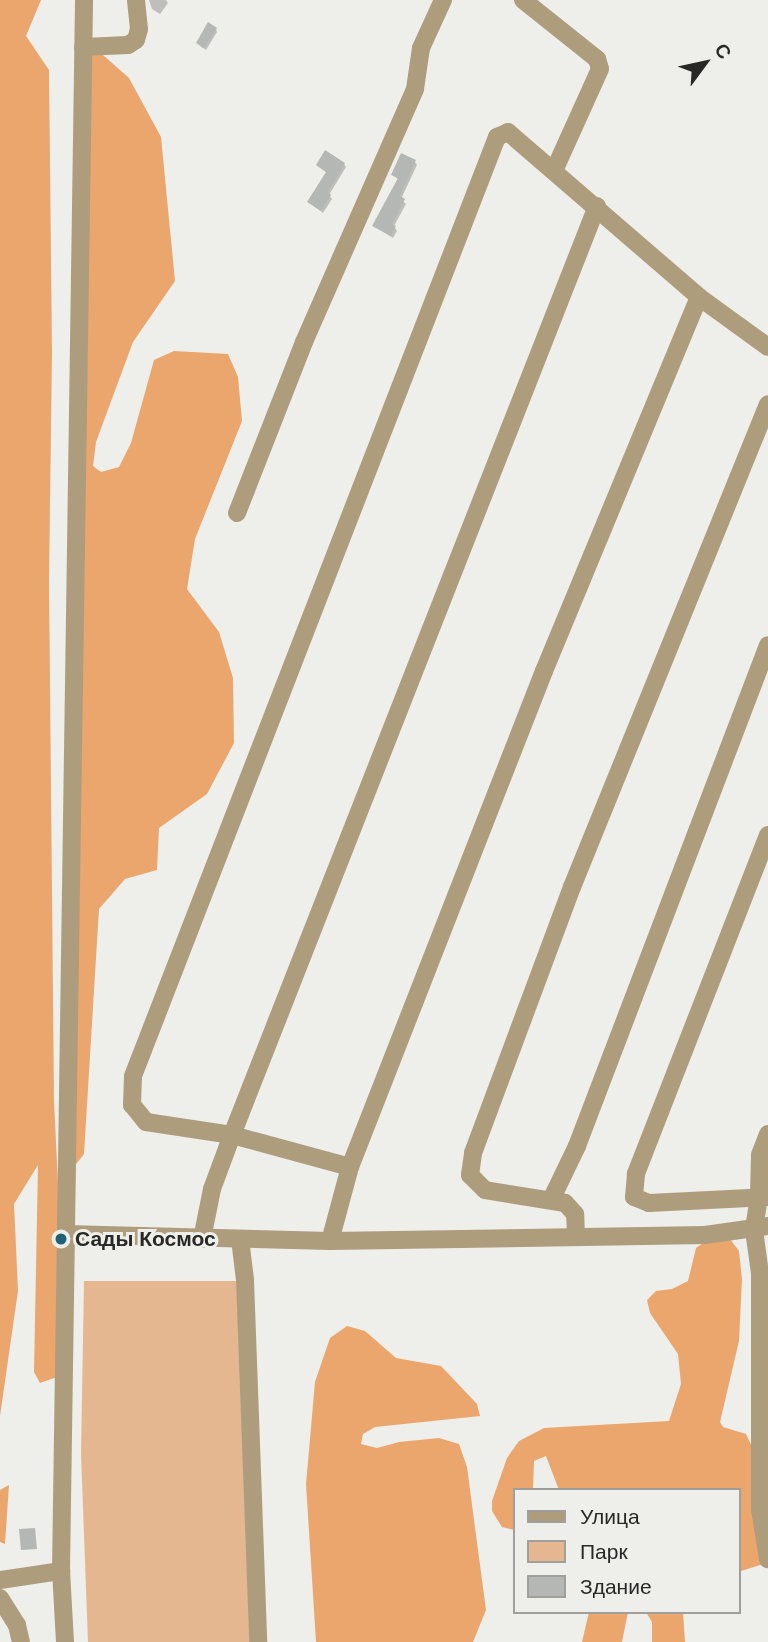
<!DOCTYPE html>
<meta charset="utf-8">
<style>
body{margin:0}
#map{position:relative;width:768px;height:1642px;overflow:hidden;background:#eeeeea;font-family:Arial,sans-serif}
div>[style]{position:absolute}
.green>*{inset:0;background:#e5b791}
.forest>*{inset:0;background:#eaa66c}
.shadow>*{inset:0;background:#0003}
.building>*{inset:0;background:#b5b7b4}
.minor>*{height:18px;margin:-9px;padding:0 9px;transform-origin:9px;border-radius:9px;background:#ae9d7d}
.dots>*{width:19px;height:19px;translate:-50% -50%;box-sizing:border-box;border:4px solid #eeeeea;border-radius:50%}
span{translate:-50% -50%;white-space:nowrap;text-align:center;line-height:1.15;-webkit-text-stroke:6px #eeeeea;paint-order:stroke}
.poi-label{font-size:21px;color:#282827;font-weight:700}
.left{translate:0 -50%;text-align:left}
.legend{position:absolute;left:513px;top:1488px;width:228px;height:126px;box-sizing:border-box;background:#eeeeea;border:2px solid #9f9f9c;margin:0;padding:9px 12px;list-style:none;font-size:21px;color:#282827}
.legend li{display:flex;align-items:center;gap:14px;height:35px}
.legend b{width:35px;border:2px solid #9f9f9c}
.north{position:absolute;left:670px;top:28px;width:70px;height:70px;-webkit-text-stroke:5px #eeeeea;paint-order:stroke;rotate:57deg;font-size:19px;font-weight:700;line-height:28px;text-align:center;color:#282827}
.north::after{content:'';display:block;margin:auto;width:24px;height:32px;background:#282827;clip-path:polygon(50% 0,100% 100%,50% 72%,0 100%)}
</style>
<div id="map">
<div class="green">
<div style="clip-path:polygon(84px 1281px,239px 1281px,252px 1642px,88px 1642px,81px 1454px)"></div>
</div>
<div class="forest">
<div style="clip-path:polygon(0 0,41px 0,26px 36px,49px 70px,52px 352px,49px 581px,54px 1101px,61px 1245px,57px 1377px,40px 1383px,34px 1372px,38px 1165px,14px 1204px,18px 1291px,0 1416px)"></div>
<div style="clip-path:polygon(84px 51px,103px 55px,129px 78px,161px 137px,175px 281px,133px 342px,96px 442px,93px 466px,101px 472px,119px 467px,131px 443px,154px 360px,174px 351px,228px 354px,238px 377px,242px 421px,195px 539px,187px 589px,219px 632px,233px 678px,234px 743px,207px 794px,159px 828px,157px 870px,125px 879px,99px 909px,84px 1154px,70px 1172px)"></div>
<div style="clip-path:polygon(730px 1239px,739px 1251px,742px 1279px,739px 1341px,720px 1422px,723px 1427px,746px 1434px,754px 1451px,768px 1567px,760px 1565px,738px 1572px,738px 1490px,559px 1490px,546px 1456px,534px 1461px,533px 1490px,514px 1490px,514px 1530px,502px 1527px,492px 1511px,492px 1501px,507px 1458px,519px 1441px,544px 1428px,669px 1421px,681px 1384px,678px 1354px,650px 1313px,647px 1300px,656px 1291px,672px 1289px,688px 1281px,696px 1248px,706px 1241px)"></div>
<div style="clip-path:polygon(347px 1326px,365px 1331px,396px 1358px,441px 1366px,477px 1404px,480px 1416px,375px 1427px,363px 1434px,361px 1444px,377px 1448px,399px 1442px,439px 1438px,459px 1444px,467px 1467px,486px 1610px,473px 1642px,316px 1642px,306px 1484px,315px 1382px,330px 1338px)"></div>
<div style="clip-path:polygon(9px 1485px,5px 1544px,0 1542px,0 1490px)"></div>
<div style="clip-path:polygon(589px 1612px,628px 1612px,622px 1642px,582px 1642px)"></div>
<div style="clip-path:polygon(646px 1612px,683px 1612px,685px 1642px,652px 1642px,652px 1622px)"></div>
</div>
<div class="shadow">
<div style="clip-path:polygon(149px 0,166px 0,168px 3px,160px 14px,152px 9px)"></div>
<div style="clip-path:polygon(216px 29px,217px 32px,206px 50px,200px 46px,198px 43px)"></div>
<div style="clip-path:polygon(415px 162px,417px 165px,401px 199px,406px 204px,394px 226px,397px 231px,393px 238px,374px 226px,399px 180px,393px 175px)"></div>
<div style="clip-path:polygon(344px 164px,346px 167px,329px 195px,332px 199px,323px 213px,309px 202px,327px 173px,318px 166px)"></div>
</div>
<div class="building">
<div style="clip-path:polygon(208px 22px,217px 28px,204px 48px,196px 43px)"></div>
<div style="clip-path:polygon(325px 150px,345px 163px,328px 192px,331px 195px,321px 211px,307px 202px,326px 172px,316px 165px)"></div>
<div style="clip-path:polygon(401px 153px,416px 160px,400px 196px,405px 199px,392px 224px,396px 226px,391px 236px,372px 226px,398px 178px,391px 175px)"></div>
<div style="clip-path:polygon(35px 1528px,37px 1549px,21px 1550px,19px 1529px)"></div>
</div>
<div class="minor">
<div style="left:523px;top:0;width:95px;rotate:38.6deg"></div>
<div style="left:597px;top:59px;width:10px;rotate:73deg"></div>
<div style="left:600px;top:69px;width:112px;rotate:114.3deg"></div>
<div style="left:83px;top:47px;width:45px;rotate:-2.5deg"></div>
<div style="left:128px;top:45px;width:9px;rotate:-32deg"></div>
<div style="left:136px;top:40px;width:11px;rotate:-75deg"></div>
<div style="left:139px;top:29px;width:29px;rotate:-96deg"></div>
<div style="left:237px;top:513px;width:184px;rotate:-68.6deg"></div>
<div style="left:304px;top:342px;width:276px;rotate:-66.3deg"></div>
<div style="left:415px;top:89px;width:41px;rotate:-81.7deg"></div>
<div style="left:421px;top:48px;width:53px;rotate:-65.4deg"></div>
<div style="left:768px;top:835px;width:364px;rotate:111.3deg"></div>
<div style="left:636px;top:1174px;width:23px;rotate:95deg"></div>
<div style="left:634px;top:1197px;width:16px;rotate:22deg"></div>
<div style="left:649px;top:1203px;width:119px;rotate:-2.9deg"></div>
<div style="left:768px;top:1134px;width:22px;rotate:111deg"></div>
<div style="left:760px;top:1155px;width:42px;rotate:91.4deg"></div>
<div style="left:759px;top:1197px;width:33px;rotate:99deg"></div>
<div style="left:754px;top:1230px;width:43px;rotate:82.1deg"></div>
<div style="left:760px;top:1273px;width:236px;rotate:90deg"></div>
<div style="left:760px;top:1509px;width:51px;rotate:80.9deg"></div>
<div style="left:350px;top:1167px;width:122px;rotate:-164.8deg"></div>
<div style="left:232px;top:1135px;width:87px;rotate:-171.4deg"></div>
<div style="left:146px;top:1122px;width:22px;rotate:-129deg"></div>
<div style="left:132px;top:1105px;width:29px;rotate:-88deg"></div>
<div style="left:133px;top:1076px;width:1007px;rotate:-68.81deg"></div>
<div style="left:497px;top:137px;width:12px;rotate:-24deg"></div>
<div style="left:508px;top:132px;width:252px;rotate:40.8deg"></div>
<div style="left:699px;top:297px;width:85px;rotate:35.9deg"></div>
<div style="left:552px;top:1198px;width:58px;rotate:-64.3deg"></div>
<div style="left:577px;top:1146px;width:536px;rotate:-69.13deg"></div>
<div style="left:66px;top:1234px;width:264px;rotate:1.5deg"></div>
<div style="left:330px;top:1241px;width:375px;rotate:-0.9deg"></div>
<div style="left:705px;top:1235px;width:64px;rotate:-8.1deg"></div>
<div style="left:576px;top:1237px;width:23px;rotate:-92deg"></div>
<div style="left:575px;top:1214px;width:15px;rotate:-132deg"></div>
<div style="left:565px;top:1203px;width:81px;rotate:-170.8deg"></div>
<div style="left:485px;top:1190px;width:21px;rotate:-135deg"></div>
<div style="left:470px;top:1175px;width:22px;rotate:-82deg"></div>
<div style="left:473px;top:1153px;width:284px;rotate:-69.6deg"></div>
<div style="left:572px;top:887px;width:521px;rotate:-67.91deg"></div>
<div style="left:202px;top:1239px;width:51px;rotate:-78.7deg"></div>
<div style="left:212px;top:1189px;width:58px;rotate:-69.7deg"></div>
<div style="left:232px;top:1135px;width:998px;rotate:-68.55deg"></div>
<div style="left:240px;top:1239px;width:41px;rotate:83deg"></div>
<div style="left:245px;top:1280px;width:362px;rotate:87.9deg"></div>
<div style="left:330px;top:1241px;width:77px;rotate:-74.9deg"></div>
<div style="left:350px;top:1167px;width:533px;rotate:-68.64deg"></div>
<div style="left:544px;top:671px;width:405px;rotate:-67.5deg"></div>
<div style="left:0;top:1580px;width:62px;rotate:-8.4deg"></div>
<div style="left:0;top:1598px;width:32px;rotate:58deg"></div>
<div style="left:17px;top:1625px;width:17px;rotate:77deg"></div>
<div style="left:65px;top:1642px;width:71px;rotate:-93.2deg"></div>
<div style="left:61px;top:1571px;width:1571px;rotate:-89.16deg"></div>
</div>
<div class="dots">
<div style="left:61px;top:1239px;background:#216176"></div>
</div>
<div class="poi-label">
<span class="left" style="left:75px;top:1239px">Сады Космос</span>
</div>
<ul class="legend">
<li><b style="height:9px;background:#ae9d7d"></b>Улица</li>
<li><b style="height:19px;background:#e5b791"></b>Парк</li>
<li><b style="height:19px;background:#b5b7b4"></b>Здание</li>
</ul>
<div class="north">С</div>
</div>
